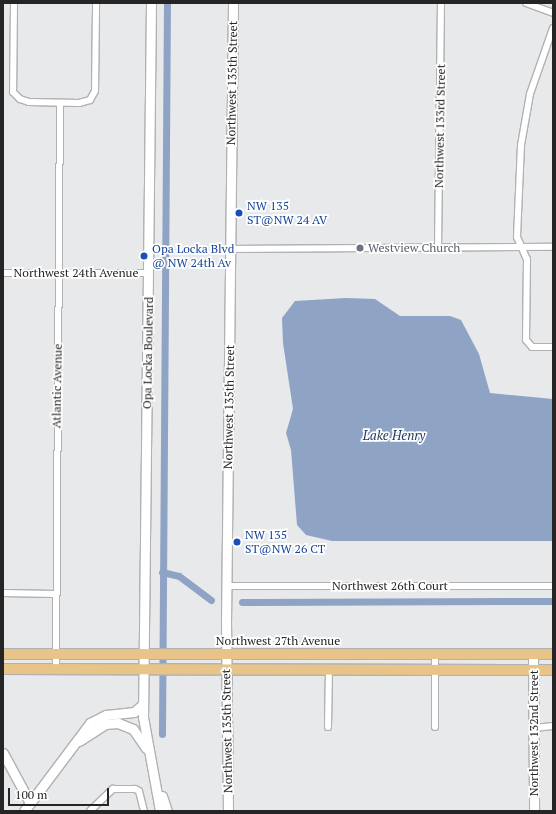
<!DOCTYPE html>
<style>
body{margin:0}
#map{position:relative;width:556px;height:814px;overflow:hidden;background:#e8e9eb;font-family:"PT Serif",serif}
div>[style]{position:absolute}
.water>*{inset:0;background:#8fa3c5}
.canal>*{height:7px;margin:-3.5px;padding:0 3.5px;transform-origin:3.5px;border-radius:3.5px;background:#8fa3c5}
.roads{filter:drop-shadow(1px 0 #b0b1b3) drop-shadow(-1px 0 #b0b1b3) drop-shadow(0 1px #b0b1b3) drop-shadow(0 -1px #b0b1b3)}
.street>*{height:6px;margin:-3px;padding:0 3px;transform-origin:3px;border-radius:3px;background:#fff}
.secondary>*{height:9px;margin:-4.5px;padding:0 4.5px;transform-origin:4.5px;border-radius:4.5px;background:#fff}
.primary>*{height:10px;margin:-5px;padding:0 5px;transform-origin:5px;border-radius:5px;background:#e9c488}
.dots>*{width:11px;height:11px;translate:-50% -50%;box-sizing:border-box;border:2px solid #fff;border-radius:50%}
span{translate:-50% -50%;white-space:nowrap;text-align:center;line-height:1.15;-webkit-text-stroke:3.5px #fff;paint-order:stroke}
.street-label{font-size:12px;color:#252526}
.transit-label{font-size:12px;color:#164399}
.left{translate:0 -50%;text-align:left}
.worship-label{font-size:12px;color:#5b616d}
.water-label{font-size:13px;color:#203966;font-style:italic}
.frame{position:absolute;inset:0;border:4px solid #252526;pointer-events:none}
.scale{position:absolute;left:8px;top:788px;width:101px;height:18px;box-sizing:border-box;border:2px solid #252526;border-top:0;padding-left:5px;font-size:12px;line-height:14px;white-space:nowrap;color:#252526;-webkit-text-stroke:3px #fff;paint-order:stroke}
</style>
<div id="map">
<div class="water">
<div style="clip-path:polygon(346px 298px,375px 299px,400px 316px,450px 316px,461px 320px,479px 354px,490px 393px,553px 399px,553px 541px,332px 541px,306px 535px,297px 525px,291px 450px,286px 433px,293px 409px,283px 343px,282px 318px,295px 301px)"></div>
</div>
<div class="canal">
<div style="left:162px;top:572px;width:17px;rotate:13deg"></div>
<div style="left:179px;top:576px;width:40px;rotate:37deg"></div>
<div style="left:242px;top:602px;width:311px;rotate:-0.2deg"></div>
<div style="left:162px;top:734px;width:731px;rotate:-89.61deg"></div>
</div>
<div class="roads">
<div class="street">
<div style="left:14px;top:3px;width:89px;rotate:90.6deg"></div>
<div style="left:13px;top:92px;width:10px;rotate:45deg"></div>
<div style="left:20px;top:99px;width:9px;rotate:18deg"></div>
<div style="left:29px;top:102px;width:50px;rotate:1.1deg"></div>
<div style="left:79px;top:103px;width:11px;rotate:-15deg"></div>
<div style="left:90px;top:100px;width:10px;rotate:-61deg"></div>
<div style="left:95px;top:91px;width:88px;rotate:-89.3deg"></div>
<div style="left:526px;top:3px;width:29px;rotate:20deg"></div>
<div style="left:553px;top:28px;width:70px;rotate:109.2deg"></div>
<div style="left:530px;top:94px;width:52px;rotate:100deg"></div>
<div style="left:521px;top:145px;width:92px;rotate:92.5deg"></div>
<div style="left:517px;top:237px;width:24px;rotate:66deg"></div>
<div style="left:527px;top:259px;width:81px;rotate:90.7deg"></div>
<div style="left:526px;top:340px;width:9px;rotate:49deg"></div>
<div style="left:532px;top:347px;width:21px"></div>
<div style="left:438px;top:248px;width:245px;rotate:-89.3deg"></div>
<div style="left:230px;top:249px;width:323px;rotate:-0.4deg"></div>
<div style="left:3px;top:273px;width:146px"></div>
<div style="left:227px;top:586px;width:326px"></div>
<div style="left:3px;top:593px;width:52px;rotate:1.1deg"></div>
<div style="left:435px;top:654px;width:73px;rotate:90deg"></div>
<div style="left:56px;top:669px;width:566px;rotate:-89.6deg"></div>
<div style="left:328px;top:727px;width:57px;rotate:-89deg"></div>
<div style="left:534px;top:728px;width:19px;rotate:-6deg"></div>
<div style="left:90px;top:811px;width:32px;rotate:-44deg"></div>
<div style="left:113px;top:789px;width:22px"></div>
<div style="left:135px;top:789px;width:4px;rotate:27deg"></div>
<div style="left:139px;top:791px;width:21px;rotate:76deg"></div>
</div>
<div class="secondary">
<div style="left:151px;top:3px;width:714px;rotate:90.64deg"></div>
<div style="left:143px;top:717px;width:96px;rotate:79.7deg"></div>
<div style="left:533px;top:654px;width:157px;rotate:89.6deg"></div>
<div style="left:79px;top:741px;width:31px;rotate:-33deg"></div>
<div style="left:105px;top:724px;width:13px;rotate:-4deg"></div>
<div style="left:118px;top:723px;width:16px;rotate:22deg"></div>
<div style="left:133px;top:729px;width:23px;rotate:56deg"></div>
<div style="left:3px;top:753px;width:57px;rotate:61.6deg"></div>
<div style="left:162px;top:796px;width:16px;rotate:72deg"></div>
<div style="left:24px;top:811px;width:110px;rotate:-53.1deg"></div>
<div style="left:90px;top:723px;width:18px;rotate:-27deg"></div>
<div style="left:106px;top:715px;width:28px;rotate:-6deg"></div>
<div style="left:134px;top:712px;width:12px;rotate:-42deg"></div>
<div style="left:228px;top:811px;width:188px;rotate:-90.6deg"></div>
<div style="left:226px;top:623px;width:620px;rotate:-89.35deg"></div>
</div>
<div class="primary">
<div style="left:3px;top:654px;width:550px"></div>
<div style="left:3px;top:669px;width:550px;rotate:0.1deg"></div>
</div>
</div>
<div class="dots">
<div style="left:239px;top:213px;background:#1a4fb4"></div>
<div style="left:360px;top:248px;background:#6b7280"></div>
<div style="left:144px;top:256px;background:#1a4fb4"></div>
<div style="left:237px;top:542px;background:#1a4fb4"></div>
</div>
<div class="street-label">
<span style="left:232px;top:83px;rotate:-89deg">Northwest 135th Street</span>
<span style="left:440px;top:126px;rotate:-89deg">Northwest 133rd Street</span>
<span style="left:76px;top:273px">Northwest 24th Avenue</span>
<span style="left:148px;top:353px;rotate:-89deg">Opa Locka Boulevard</span>
<span style="left:57px;top:386px;rotate:-89deg">Atlantic Avenue</span>
<span style="left:229px;top:407px;rotate:-89deg">Northwest 135th Street</span>
<span style="left:390px;top:586px">Northwest 26th Court</span>
<span style="left:278px;top:641px">Northwest 27th Avenue</span>
<span style="left:227px;top:731px;rotate:-91deg">Northwest 135th Street</span>
<span style="left:534px;top:733px;rotate:-90deg">Northwest 132nd Street</span>
</div>
<div class="transit-label">
<span class="left" style="left:247px;top:213px">NW 135<br>ST@NW 24 AV</span>
<span class="left" style="left:152px;top:256px">Opa Locka Blvd<br>@ NW 24th Av</span>
<span class="left" style="left:245px;top:542px">NW 135<br>ST@NW 26 CT</span>
</div>
<div class="worship-label">
<span class="left" style="left:368px;top:248px">Westview Church</span>
</div>
<div class="water-label">
<span style="left:394px;top:435px">Lake Henry</span>
</div>
<div class="frame"></div>
<div class="scale">100 m</div>
</div>
